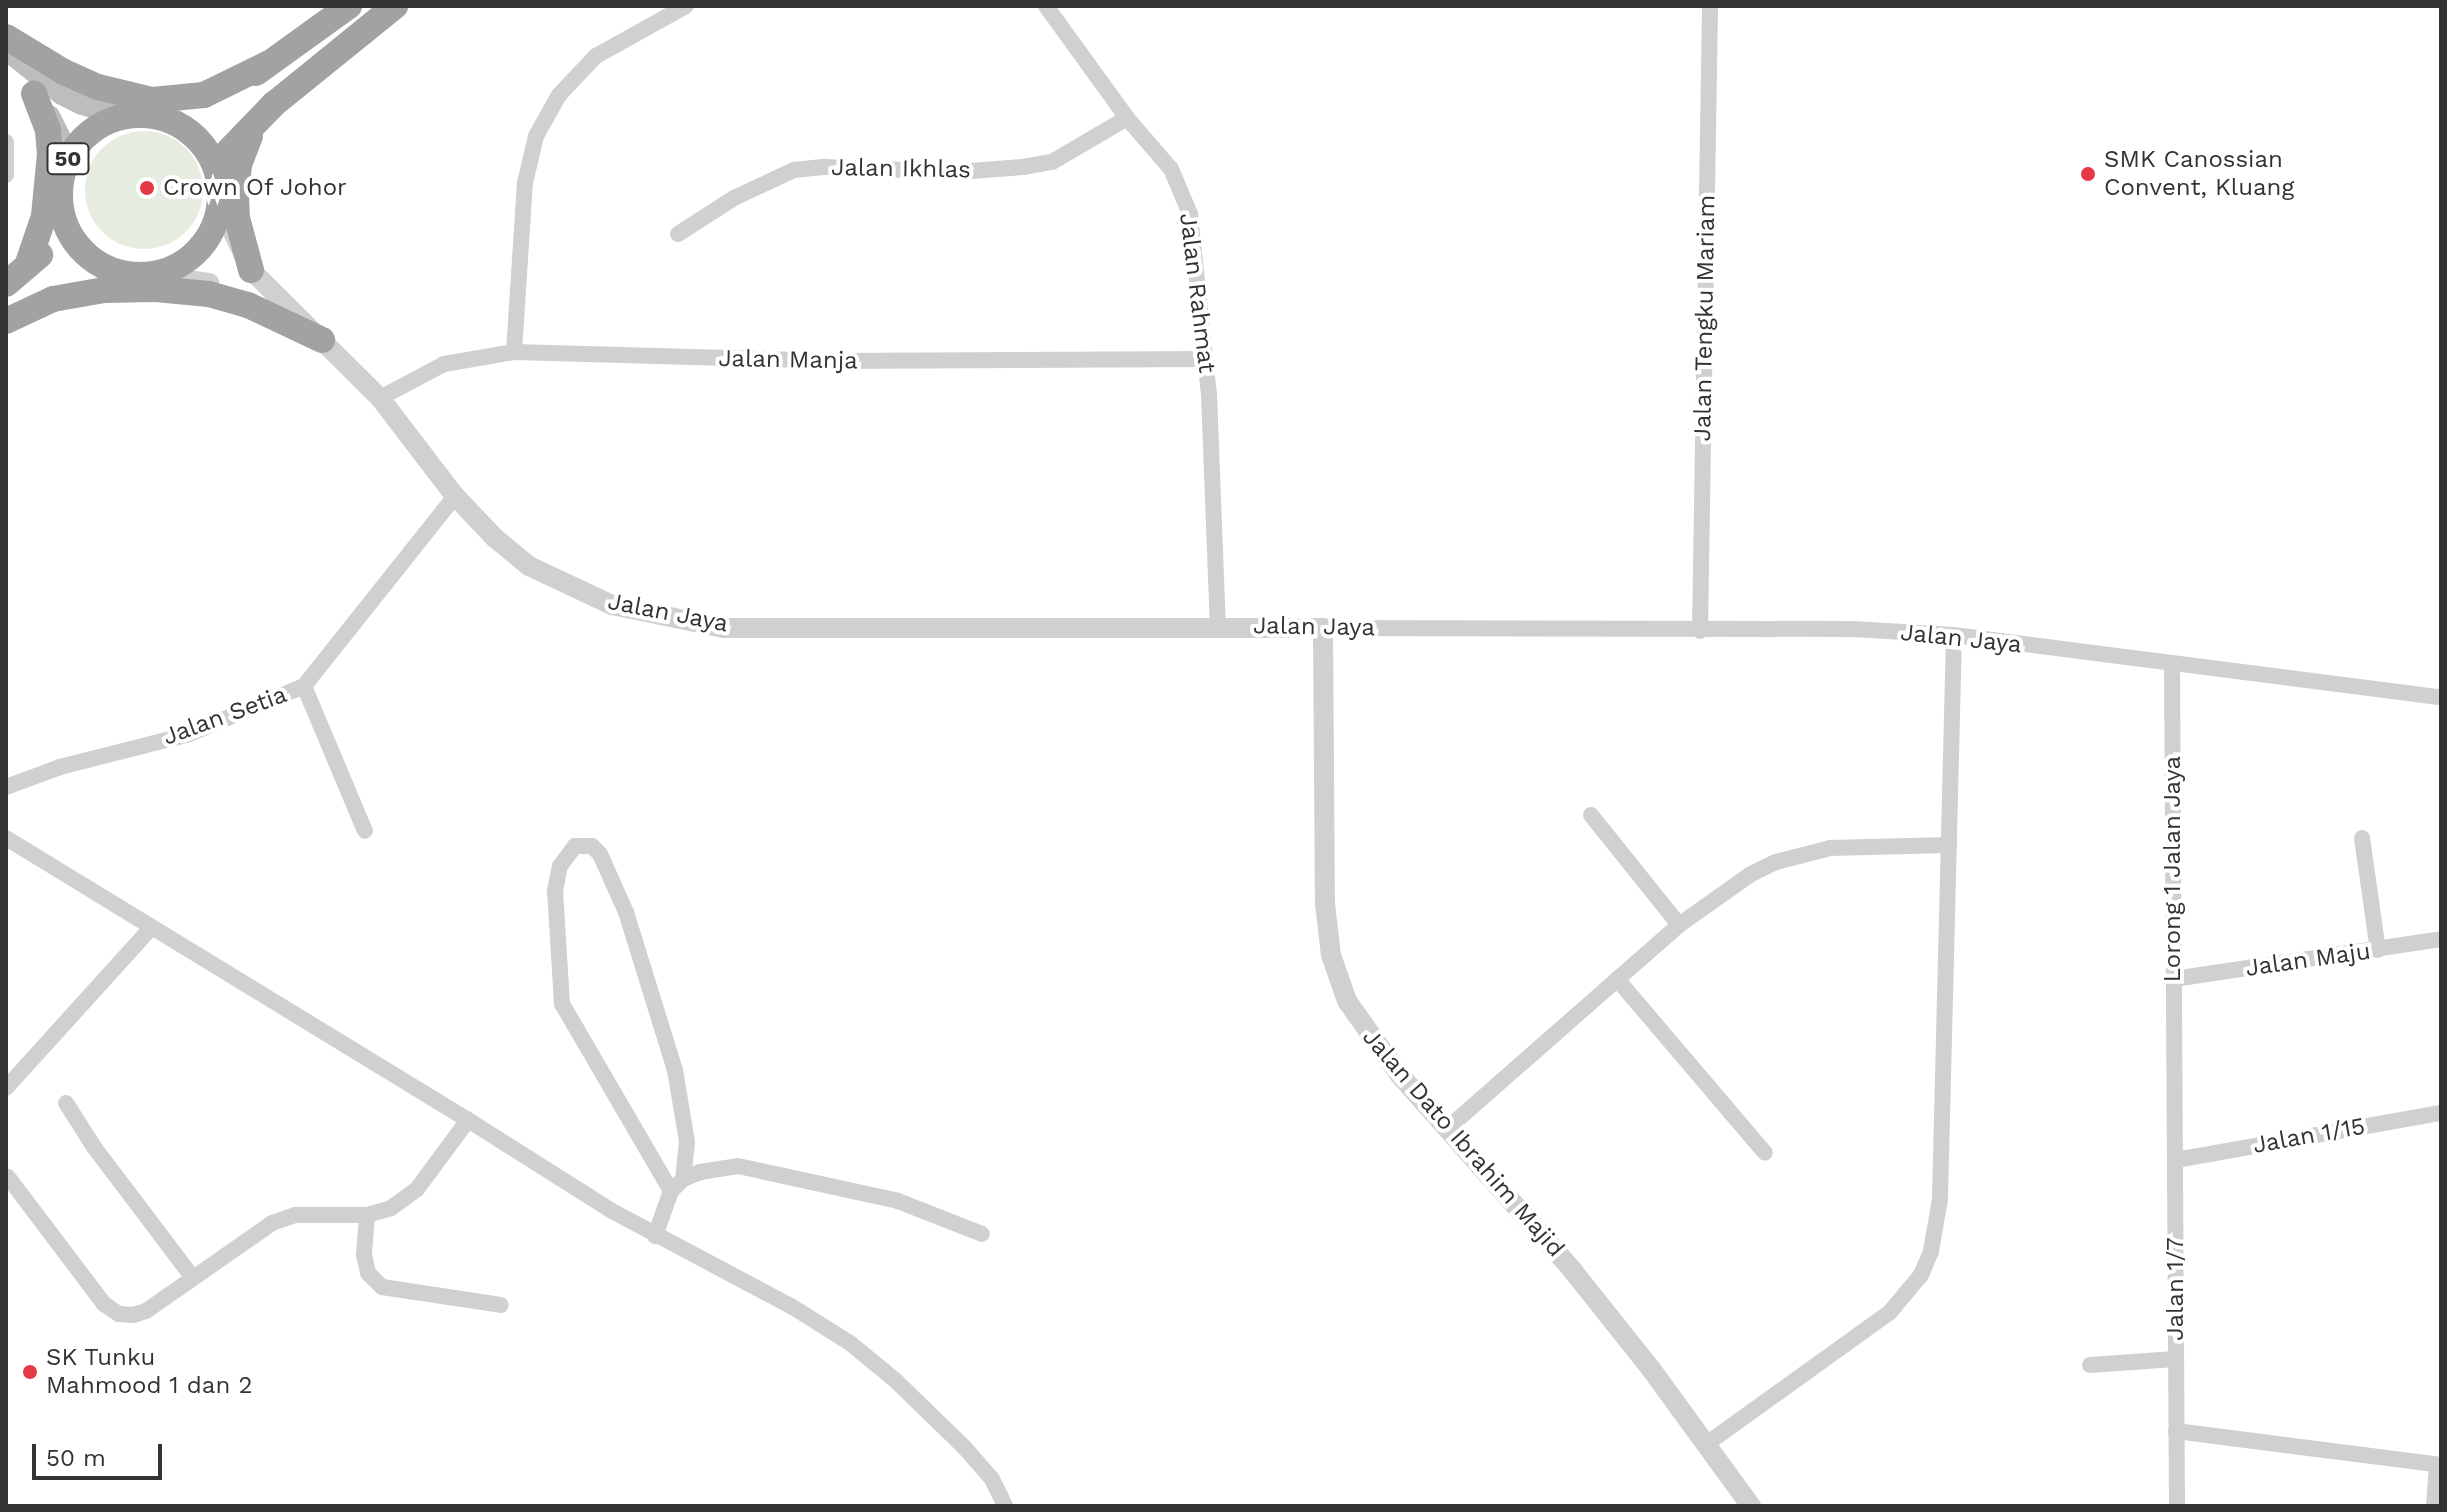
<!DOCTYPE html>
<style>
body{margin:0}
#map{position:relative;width:2447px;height:1512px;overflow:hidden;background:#fff;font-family:"Work Sans",sans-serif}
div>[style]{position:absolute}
.green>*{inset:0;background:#e6ecdf}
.round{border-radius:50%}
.minor>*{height:16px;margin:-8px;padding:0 8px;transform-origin:8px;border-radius:8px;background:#d0d0d0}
.tertiary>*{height:20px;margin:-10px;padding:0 10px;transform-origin:10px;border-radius:10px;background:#d0d0d0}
.secondary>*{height:22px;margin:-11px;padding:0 11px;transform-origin:11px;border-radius:11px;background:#bdbdbd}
.trunk>*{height:26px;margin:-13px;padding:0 13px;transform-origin:13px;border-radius:13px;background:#a2a2a2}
.trunk>.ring{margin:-13px;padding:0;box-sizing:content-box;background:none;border:26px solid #a2a2a2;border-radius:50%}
.dots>*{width:22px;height:22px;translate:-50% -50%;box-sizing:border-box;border:4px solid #fff;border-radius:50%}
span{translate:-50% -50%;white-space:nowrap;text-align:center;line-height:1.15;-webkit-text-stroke:8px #fff;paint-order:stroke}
.shield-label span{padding:2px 6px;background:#fff;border:2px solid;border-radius:6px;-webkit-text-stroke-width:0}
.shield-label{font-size:22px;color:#333;font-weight:700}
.poi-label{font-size:24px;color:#333}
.left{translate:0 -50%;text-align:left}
.street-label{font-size:24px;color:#333}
.frame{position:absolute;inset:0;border:8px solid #333;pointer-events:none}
.scale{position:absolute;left:32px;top:1444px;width:130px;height:36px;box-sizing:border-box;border:4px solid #333;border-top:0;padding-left:10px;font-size:24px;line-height:28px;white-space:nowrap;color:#333;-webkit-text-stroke:6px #fff;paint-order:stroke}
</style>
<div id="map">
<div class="green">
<div class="round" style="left:85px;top:131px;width:118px;height:118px"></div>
</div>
<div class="minor">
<div style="left:1046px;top:6px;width:138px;rotate:54.1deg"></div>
<div style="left:1127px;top:118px;width:67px;rotate:49.2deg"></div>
<div style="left:1171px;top:169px;width:49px;rotate:67.1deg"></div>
<div style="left:1190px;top:214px;width:182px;rotate:84deg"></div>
<div style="left:1209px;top:395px;width:231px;rotate:87.8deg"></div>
<div style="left:6px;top:142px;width:33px;rotate:90deg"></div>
<div style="left:678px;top:234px;width:67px;rotate:-32.7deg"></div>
<div style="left:734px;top:198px;width:66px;rotate:-25deg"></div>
<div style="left:794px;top:170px;width:31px;rotate:-6deg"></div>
<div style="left:825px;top:167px;width:133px;rotate:2.2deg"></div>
<div style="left:958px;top:172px;width:65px;rotate:-4.4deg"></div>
<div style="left:1023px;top:167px;width:29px;rotate:-10deg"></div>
<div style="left:1052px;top:162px;width:87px;rotate:-30.4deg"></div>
<div style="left:514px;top:352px;width:169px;rotate:-86.3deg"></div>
<div style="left:525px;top:183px;width:48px;rotate:-76.8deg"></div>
<div style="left:536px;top:136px;width:47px;rotate:-60.7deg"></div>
<div style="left:559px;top:95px;width:54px;rotate:-46.5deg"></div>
<div style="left:596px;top:56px;width:103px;rotate:-29.1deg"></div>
<div style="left:380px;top:398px;width:72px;rotate:-28deg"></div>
<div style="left:444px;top:364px;width:71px;rotate:-9.7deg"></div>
<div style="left:514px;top:352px;width:315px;rotate:1.6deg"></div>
<div style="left:829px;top:361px;width:377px;rotate:-0.3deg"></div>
<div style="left:1323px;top:628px;width:530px;rotate:0.11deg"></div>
<div style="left:1853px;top:629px;width:101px;rotate:3.4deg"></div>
<div style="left:1954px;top:635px;width:491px;rotate:7.3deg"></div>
<div style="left:1700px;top:631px;width:625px;rotate:-89.08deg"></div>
<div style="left:2172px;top:665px;width:841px;rotate:89.66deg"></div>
<div style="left:304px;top:686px;width:157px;rotate:67.2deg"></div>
<div style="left:6px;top:787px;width:58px;rotate:-20.3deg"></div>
<div style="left:60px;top:767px;width:133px;rotate:-14.3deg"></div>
<div style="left:189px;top:734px;width:125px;rotate:-22.7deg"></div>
<div style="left:304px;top:686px;width:243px;rotate:-51.5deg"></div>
<div style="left:1591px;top:815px;width:141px;rotate:51.3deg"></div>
<div style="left:6px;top:838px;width:541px;rotate:31.4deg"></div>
<div style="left:468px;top:1120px;width:170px;rotate:32.3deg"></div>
<div style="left:612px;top:1211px;width:203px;rotate:28deg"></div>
<div style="left:791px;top:1306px;width:70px;rotate:32.1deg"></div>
<div style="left:850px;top:1343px;width:58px;rotate:39.4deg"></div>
<div style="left:895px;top:1380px;width:98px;rotate:44.2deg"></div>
<div style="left:965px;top:1448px;width:41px;rotate:48.9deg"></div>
<div style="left:992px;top:1479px;width:30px;rotate:64deg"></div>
<div style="left:2362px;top:838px;width:113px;rotate:81.9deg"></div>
<div style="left:1617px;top:979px;width:228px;rotate:49.6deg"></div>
<div style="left:2174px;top:979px;width:270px;rotate:-8.5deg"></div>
<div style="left:6px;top:1088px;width:216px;rotate:-47.8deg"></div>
<div style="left:66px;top:1103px;width:52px;rotate:57.5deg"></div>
<div style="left:94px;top:1147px;width:164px;rotate:52.9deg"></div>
<div style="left:1448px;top:1128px;width:308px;rotate:-41.3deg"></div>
<div style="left:1679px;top:925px;width:88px;rotate:-35.3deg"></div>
<div style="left:1751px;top:874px;width:28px;rotate:-26deg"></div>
<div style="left:1776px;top:862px;width:56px;rotate:-14.5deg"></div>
<div style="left:1830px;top:848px;width:119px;rotate:-1.4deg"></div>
<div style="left:2176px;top:1160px;width:269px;rotate:-10.1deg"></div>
<div style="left:8px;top:1177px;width:159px;rotate:52.9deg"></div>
<div style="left:104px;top:1304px;width:18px;rotate:34deg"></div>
<div style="left:119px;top:1314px;width:14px;rotate:4deg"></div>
<div style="left:133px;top:1315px;width:14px;rotate:-17deg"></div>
<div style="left:146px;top:1311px;width:154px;rotate:-34.9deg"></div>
<div style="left:272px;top:1223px;width:24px;rotate:-19deg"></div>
<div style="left:295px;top:1215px;width:72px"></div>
<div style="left:367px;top:1215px;width:25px;rotate:-16deg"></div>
<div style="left:391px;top:1208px;width:32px;rotate:-36deg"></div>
<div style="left:417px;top:1189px;width:86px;rotate:-53.5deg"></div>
<div style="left:671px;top:1191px;width:216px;rotate:-120.2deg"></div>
<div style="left:562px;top:1004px;width:113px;rotate:-93.5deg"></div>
<div style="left:555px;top:891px;width:25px;rotate:-79deg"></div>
<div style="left:560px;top:866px;width:25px;rotate:-53deg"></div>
<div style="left:575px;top:846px;width:17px"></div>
<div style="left:592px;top:846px;width:11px;rotate:45deg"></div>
<div style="left:600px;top:854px;width:64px;rotate:65.9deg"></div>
<div style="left:626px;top:912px;width:165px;rotate:72.8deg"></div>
<div style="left:675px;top:1070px;width:73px;rotate:80.5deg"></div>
<div style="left:687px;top:1142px;width:37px;rotate:96deg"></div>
<div style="left:367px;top:1215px;width:40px;rotate:94.3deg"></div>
<div style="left:364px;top:1255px;width:18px;rotate:77deg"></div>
<div style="left:368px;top:1273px;width:20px;rotate:45deg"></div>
<div style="left:382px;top:1287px;width:120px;rotate:8.6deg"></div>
<div style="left:655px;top:1236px;width:48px;rotate:-70.4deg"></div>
<div style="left:671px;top:1191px;width:17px;rotate:-45deg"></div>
<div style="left:683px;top:1179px;width:18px;rotate:-22deg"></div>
<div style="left:700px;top:1172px;width:38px;rotate:-9deg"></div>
<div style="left:738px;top:1166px;width:164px;rotate:12.3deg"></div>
<div style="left:898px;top:1201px;width:90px;rotate:21.4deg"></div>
<div style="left:2090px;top:1365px;width:85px;rotate:-4deg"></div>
<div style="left:2176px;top:1431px;width:267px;rotate:7.3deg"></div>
<div style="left:1705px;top:1445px;width:228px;rotate:-35.7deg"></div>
<div style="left:1890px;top:1312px;width:48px;rotate:-50deg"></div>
<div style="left:1921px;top:1275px;width:26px;rotate:-67deg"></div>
<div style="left:1931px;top:1251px;width:53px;rotate:-80.2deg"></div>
<div style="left:1940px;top:1199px;width:564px;rotate:-88.58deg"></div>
<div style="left:2434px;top:1506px;width:41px;rotate:-85.8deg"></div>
</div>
<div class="tertiary">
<div style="left:220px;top:205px;width:72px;rotate:64.5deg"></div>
<div style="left:251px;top:270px;width:182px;rotate:44.8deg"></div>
<div style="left:380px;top:398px;width:123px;rotate:52.6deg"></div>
<div style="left:455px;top:496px;width:58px;rotate:46.4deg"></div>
<div style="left:495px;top:538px;width:44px;rotate:39.5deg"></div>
<div style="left:529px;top:566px;width:92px;rotate:25.2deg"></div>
<div style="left:612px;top:605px;width:114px;rotate:11.6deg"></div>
<div style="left:724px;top:628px;width:599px"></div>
<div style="left:1323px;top:628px;width:276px;rotate:89.6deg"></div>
<div style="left:1325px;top:904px;width:51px;rotate:83.3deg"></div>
<div style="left:1331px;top:955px;width:49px;rotate:70.8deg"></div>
<div style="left:1347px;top:1001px;width:90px;rotate:54.5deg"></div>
<div style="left:1399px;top:1074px;width:263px;rotate:48.5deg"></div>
<div style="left:1573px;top:1271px;width:125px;rotate:51.5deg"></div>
<div style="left:1651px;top:1369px;width:170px;rotate:53.9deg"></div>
<div style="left:149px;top:274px;width:61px;rotate:8.5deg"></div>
</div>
<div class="secondary">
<div style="left:6px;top:49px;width:72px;rotate:38.8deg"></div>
<div style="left:62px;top:94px;width:22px;rotate:27deg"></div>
<div style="left:82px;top:104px;width:44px;rotate:15.9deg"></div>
<div style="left:49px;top:116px;width:45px;rotate:63.4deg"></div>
</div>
<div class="trunk">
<div style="left:6px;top:37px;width:68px;rotate:31.1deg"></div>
<div style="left:64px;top:72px;width:37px;rotate:24deg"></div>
<div style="left:98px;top:87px;width:56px;rotate:13.5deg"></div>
<div style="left:152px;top:100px;width:52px;rotate:-5.5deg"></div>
<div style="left:204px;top:95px;width:72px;rotate:-26.2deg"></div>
<div style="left:256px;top:73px;width:115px;rotate:-35.8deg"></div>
<div class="ring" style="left:60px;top:115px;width:134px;height:134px"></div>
<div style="left:250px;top:136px;width:31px;rotate:111deg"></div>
<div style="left:239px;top:165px;width:29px;rotate:96deg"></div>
<div style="left:236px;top:194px;width:24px;rotate:88deg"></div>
<div style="left:237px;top:218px;width:54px;rotate:74.9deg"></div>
<div style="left:215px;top:165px;width:85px;rotate:-46deg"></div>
<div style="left:274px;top:104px;width:156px;rotate:-39deg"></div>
<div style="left:27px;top:266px;width:53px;rotate:-71.2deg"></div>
<div style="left:44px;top:216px;width:62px;rotate:-84.5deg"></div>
<div style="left:50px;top:154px;width:24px;rotate:-95deg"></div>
<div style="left:48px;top:130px;width:39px;rotate:-111deg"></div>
<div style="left:6px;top:284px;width:45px;rotate:-40.5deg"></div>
<div style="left:6px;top:321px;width:52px;rotate:-25.1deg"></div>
<div style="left:53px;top:299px;width:52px;rotate:-10deg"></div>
<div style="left:104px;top:290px;width:52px;rotate:-1.1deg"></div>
<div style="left:156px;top:289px;width:53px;rotate:5.4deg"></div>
<div style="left:209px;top:294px;width:41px;rotate:15.8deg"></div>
<div style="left:248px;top:305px;width:82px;rotate:25.3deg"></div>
</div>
<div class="dots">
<div style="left:2088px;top:174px;background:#e63946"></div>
<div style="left:147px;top:188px;background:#e63946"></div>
<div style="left:30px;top:1372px;background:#e63946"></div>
</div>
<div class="shield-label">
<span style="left:68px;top:159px">50</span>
</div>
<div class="poi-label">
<span class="left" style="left:2104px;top:174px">SMK Canossian<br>Convent, Kluang</span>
<span class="left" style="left:163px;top:188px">Crown Of Johor</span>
<span class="left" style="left:46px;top:1372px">SK Tunku<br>Mahmood 1 dan 2</span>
</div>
<div class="street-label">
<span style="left:901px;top:169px;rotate:1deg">Jalan Ikhlas</span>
<span style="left:1197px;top:293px;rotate:83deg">Jalan Rahmat</span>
<span style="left:1705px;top:318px;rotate:-89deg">Jalan Tengku Mariam</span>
<span style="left:788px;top:360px;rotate:1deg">Jalan Manja</span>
<span style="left:668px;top:613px;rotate:11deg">Jalan Jaya</span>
<span style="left:1314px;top:627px;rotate:1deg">Jalan Jaya</span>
<span style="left:1961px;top:639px;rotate:6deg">Jalan Jaya</span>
<span style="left:225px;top:716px;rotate:-20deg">Jalan Setia</span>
<span style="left:2173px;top:869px;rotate:-90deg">Lorong 1 Jalan Jaya</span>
<span style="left:2308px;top:960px;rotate:-8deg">Jalan Maju</span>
<span style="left:2309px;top:1136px;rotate:-10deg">Jalan 1/15</span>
<span style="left:1463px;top:1143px;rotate:49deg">Jalan Dato Ibrahim Majid</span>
<span style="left:2176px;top:1289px;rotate:-90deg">Jalan 1/7</span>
</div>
<div class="frame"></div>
<div class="scale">50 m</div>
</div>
